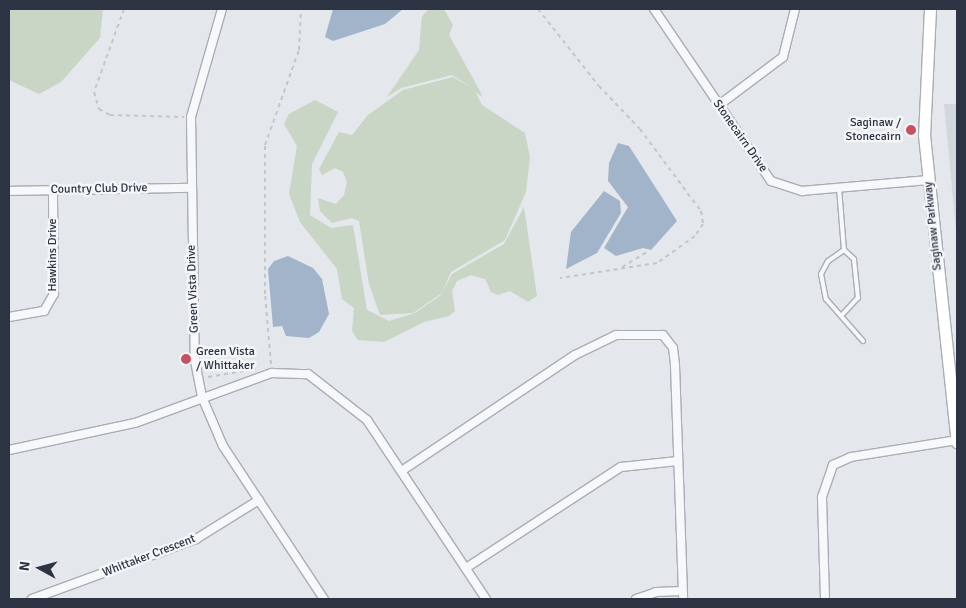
<!DOCTYPE html>
<style>
body{margin:0}
#map{position:relative;width:966px;height:608px;overflow:hidden;background:#e4e7eb;font-family:Signika,sans-serif}
div>[style]{position:absolute}
.built>*{inset:0;background:#d2d6dd}
.green>*{inset:0;background:#c9d5c5}
.water>*{inset:0;background:#a1b4c9}
.path>*{height:2px;margin-top:-1px;transform-origin:0;background:repeating-linear-gradient(90deg,#c2c5ca 0 4px,transparent 0 8px)}
.roads{filter:drop-shadow(1px 0 #a9aeb5) drop-shadow(-1px 0 #a9aeb5) drop-shadow(0 1px #a9aeb5) drop-shadow(0 -1px #a9aeb5)}
.lane>*{height:4px;margin:-2px;padding:0 2px;transform-origin:2px;border-radius:2px;background:#f7f8fa}
.street>*{height:8px;margin:-4px;padding:0 4px;transform-origin:4px;border-radius:4px;background:#f7f8fa}
.secondary>*{height:11px;margin:-5.5px;padding:0 5.5px;transform-origin:5.5px;border-radius:5.5px;background:#fff}
.dots>*{width:14px;height:14px;translate:-50% -50%;box-sizing:border-box;border:2px solid #f4f6f8;border-radius:50%}
span{translate:-50% -50%;white-space:nowrap;text-align:center;line-height:1.15;-webkit-text-stroke:5px #f4f6f8;paint-order:stroke}
.poi-label{font-size:12px;color:#2c3443}
.right{translate:-100% -50%;text-align:right}
.left{translate:0 -50%;text-align:left}
.street-label{font-size:12px;color:#2c3443}
.frame{position:absolute;inset:0;border:10px solid #2c3443;pointer-events:none}
.north{position:absolute;left:15px;top:543px;width:50px;height:50px;-webkit-text-stroke:4px #f4f6f8;paint-order:stroke;rotate:277deg;font-size:14px;font-weight:700;line-height:20px;text-align:center;color:#2c3443}
.north::after{content:'';display:block;margin:auto;width:18px;height:22px;background:#2c3443;clip-path:polygon(50% 0,100% 100%,50% 72%,0 100%)}
</style>
<div id="map">
<div class="built">
<div style="clip-path:polygon(944px 104px,957px 104px,957px 241px)"></div>
</div>
<div class="green">
<div style="clip-path:polygon(9px 9px,103px 9px,100px 38px,61px 82px,39px 94px,9px 80px)"></div>
<div style="clip-path:polygon(429px 9px,444px 9px,453px 25px,449px 35px,480px 91px,482px 97px,475px 91px,482px 105px,525px 133px,530px 157px,526px 192px,505px 240px,451px 272px,442px 293px,413px 313px,380px 315px,369px 284px,359px 221px,352px 218px,332px 223px,320px 211px,318px 198px,336px 204px,344px 195px,347px 182px,343px 172px,335px 168px,322px 175px,319px 169px,339px 132px,352px 135px,368px 115px,403px 90px,453px 77px,474px 89px,452px 75px,401px 88px,387px 97px,419px 50px,422px 16px)"></div>
<div style="clip-path:polygon(315px 100px,338px 112px,312px 164px,310px 215px,331px 228px,353px 225px,367px 310px,389px 321px,415px 313px,441px 295px,452px 274px,504px 244px,524px 207px,537px 296px,528px 302px,510px 291px,498px 295px,491px 292px,485px 279px,471px 275px,457px 281px,452px 291px,455px 311px,449px 316px,424px 322px,384px 342px,358px 340px,352px 331px,354px 308px,342px 299px,337px 269px,300px 222px,289px 194px,297px 146px,284px 124px,289px 114px)"></div>
</div>
<div class="water">
<div style="clip-path:polygon(333px 9px,403px 9px,385px 24px,333px 41px,325px 37px)"></div>
<div style="clip-path:polygon(618px 143px,629px 146px,677px 221px,651px 250px,643px 248px,616px 256px,604px 248px,628px 207px,608px 181px,609px 163px)"></div>
<div style="clip-path:polygon(604px 191px,620px 201px,621px 213px,597px 253px,566px 269px,571px 232px)"></div>
<div style="clip-path:polygon(288px 256px,313px 268px,322px 279px,329px 314px,319px 332px,309px 338px,286px 336px,282px 326px,273px 327px,268px 269px,274px 261px)"></div>
</div>
<div class="path">
<div style="left:124px;top:9px;width:88px;rotate:109.9deg"></div>
<div style="left:94px;top:92px;width:18px;rotate:74deg"></div>
<div style="left:99px;top:109px;width:13px;rotate:29deg"></div>
<div style="left:110px;top:115px;width:74px;rotate:1.5deg"></div>
<div style="left:538px;top:9px;width:98px;rotate:51.6deg"></div>
<div style="left:599px;top:86px;width:59px;rotate:46.4deg"></div>
<div style="left:640px;top:129px;width:102px;rotate:53.4deg"></div>
<div style="left:701px;top:211px;width:13px;rotate:81deg"></div>
<div style="left:703px;top:224px;width:14px;rotate:124deg"></div>
<div style="left:695px;top:236px;width:47px;rotate:144.6deg"></div>
<div style="left:657px;top:263px;width:98px;rotate:171.2deg"></div>
<div style="left:622px;top:267px;width:29px;rotate:-31deg"></div>
<div style="left:271px;top:364px;width:70px;rotate:-94.9deg"></div>
<div style="left:265px;top:294px;width:149px;rotate:-90deg"></div>
<div style="left:265px;top:145px;width:101px;rotate:-70.3deg"></div>
<div style="left:299px;top:50px;width:41px;rotate:-87.2deg"></div>
<div style="left:208px;top:377px;width:48px;rotate:-9.7deg"></div>
</div>
<div class="roads">
<div class="lane">
<div style="left:839px;top:188px;width:62px;rotate:85.4deg"></div>
<div style="left:844px;top:250px;width:19px;rotate:145deg"></div>
<div style="left:828px;top:261px;width:15px;rotate:118deg"></div>
<div style="left:821px;top:274px;width:25px;rotate:79deg"></div>
<div style="left:826px;top:299px;width:56px;rotate:48.6deg"></div>
<div style="left:841px;top:316px;width:25px;rotate:-47deg"></div>
<div style="left:858px;top:298px;width:39px;rotate:-96deg"></div>
<div style="left:854px;top:259px;width:13px;rotate:-138deg"></div>
</div>
<div class="street">
<div style="left:222px;top:9px;width:112px;rotate:106deg"></div>
<div style="left:191px;top:117px;width:244px;rotate:89.1deg"></div>
<div style="left:195px;top:361px;width:37px;rotate:79deg"></div>
<div style="left:202px;top:397px;width:53px;rotate:66.8deg"></div>
<div style="left:223px;top:446px;width:183px;rotate:56.6deg"></div>
<div style="left:654px;top:9px;width:208px;rotate:55.8deg"></div>
<div style="left:771px;top:181px;width:33px;rotate:18deg"></div>
<div style="left:802px;top:191px;width:126px;rotate:-5deg"></div>
<div style="left:719px;top:105px;width:80px;rotate:-36.9deg"></div>
<div style="left:783px;top:57px;width:49px;rotate:-76deg"></div>
<div style="left:9px;top:191px;width:180px;rotate:-1deg"></div>
<div style="left:9px;top:317px;width:36px;rotate:-10deg"></div>
<div style="left:44px;top:311px;width:20px;rotate:-60deg"></div>
<div style="left:54px;top:294px;width:104px;rotate:-90.6deg"></div>
<div style="left:9px;top:450px;width:129px;rotate:-12.1deg"></div>
<div style="left:135px;top:423px;width:146px;rotate:-20.1deg"></div>
<div style="left:272px;top:373px;width:36px;rotate:2deg"></div>
<div style="left:308px;top:374px;width:75px;rotate:37.9deg"></div>
<div style="left:367px;top:420px;width:215px;rotate:56.4deg"></div>
<div style="left:403px;top:470px;width:207px;rotate:-33.8deg"></div>
<div style="left:575px;top:355px;width:46px;rotate:-26deg"></div>
<div style="left:616px;top:335px;width:47px"></div>
<div style="left:663px;top:335px;width:16px;rotate:52deg"></div>
<div style="left:673px;top:348px;width:17px;rotate:83deg"></div>
<div style="left:675px;top:365px;width:234px;rotate:88deg"></div>
<div style="left:466px;top:568px;width:185px;rotate:-33.1deg"></div>
<div style="left:621px;top:467px;width:57px;rotate:-6deg"></div>
<div style="left:32px;top:599px;width:175px;rotate:-20.1deg"></div>
<div style="left:196px;top:539px;width:74px;rotate:-31.8deg"></div>
<div style="left:636px;top:599px;width:21px;rotate:-19deg"></div>
<div style="left:656px;top:592px;width:26px;rotate:-2deg"></div>
<div style="left:825px;top:599px;width:102px;rotate:-91.7deg"></div>
<div style="left:822px;top:497px;width:34px;rotate:-71deg"></div>
<div style="left:833px;top:465px;width:20px;rotate:-24deg"></div>
<div style="left:851px;top:457px;width:107px;rotate:-9.1deg"></div>
</div>
<div class="secondary">
<div style="left:930px;top:9px;width:126px;rotate:92.7deg"></div>
<div style="left:924px;top:135px;width:309px;rotate:83.9deg"></div>
</div>
</div>
<div class="dots">
<div style="left:911px;top:130px;background:#c95061"></div>
<div style="left:186px;top:359px;background:#c95061"></div>
</div>
<div class="poi-label">
<span class="right" style="left:901px;top:130px">Saginaw /<br>Stonecairn</span>
<span class="left" style="left:196px;top:359px">Green Vista<br>/ Whittaker</span>
</div>
<div class="street-label">
<span style="left:740px;top:136px;rotate:55deg">Stonecairn Drive</span>
<span style="left:99px;top:189px;rotate:-1deg">Country Club Drive</span>
<span style="left:933px;top:226px;rotate:-96deg">Saginaw Parkway</span>
<span style="left:53px;top:255px;rotate:-90deg">Hawkins Drive</span>
<span style="left:193px;top:289px;rotate:-92deg">Green Vista Drive</span>
<span style="left:149px;top:556px;rotate:-21deg">Whittaker Crescent</span>
</div>
<div class="frame"></div>
<div class="north">N</div>
</div>
